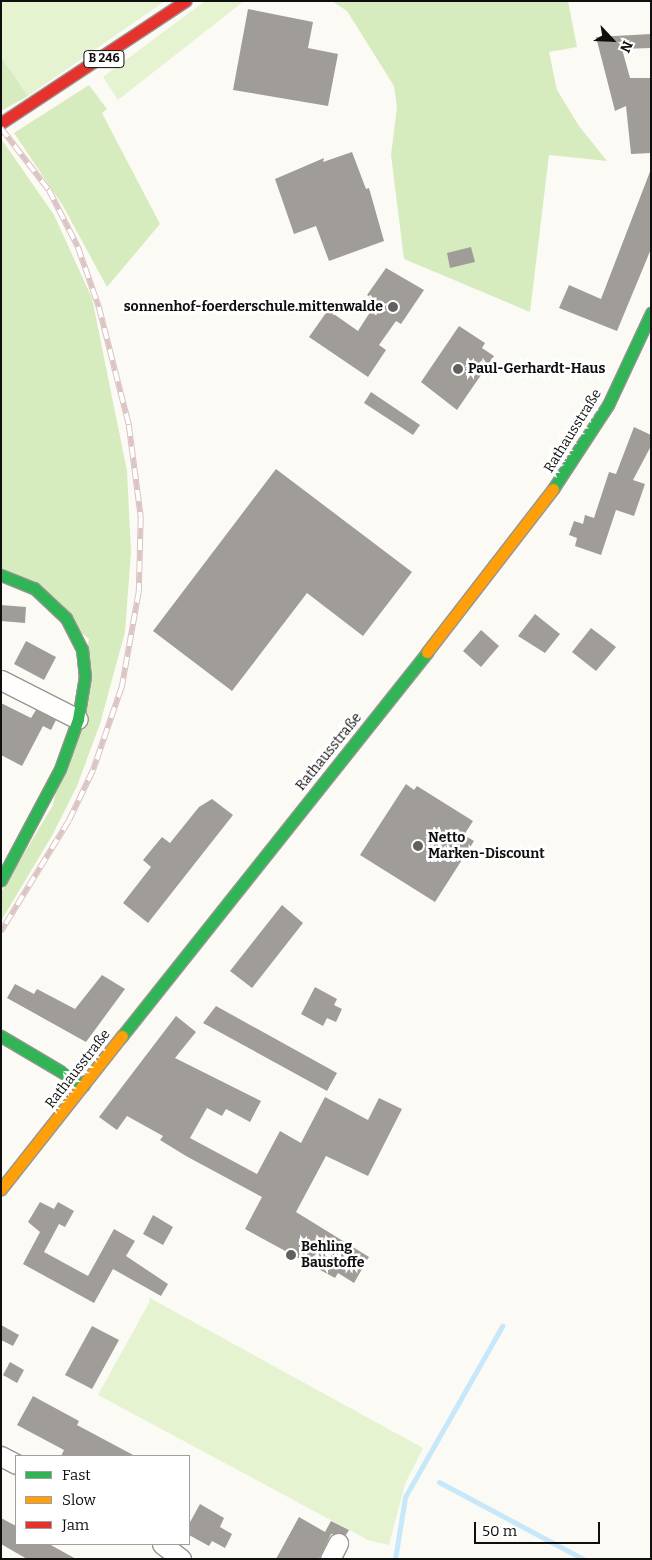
<!DOCTYPE html>
<meta charset="utf-8">
<style>
body{margin:0}
#map{position:relative;width:652px;height:1560px;overflow:hidden;background:#fcfaf4;font-family:Bitter,serif}
div>[style]{position:absolute}
.green>*{inset:0;background:#e5f3d1}
.forest>*{inset:0;background:#d6ecbf}
.stream>*{height:5px;margin:-2.5px;padding:0 2.5px;transform-origin:2.5px;border-radius:2.5px;background:#c6e8fa}
.building>*{inset:0;background:#a09d99}
.roads{filter:drop-shadow(1px 0 #969592) drop-shadow(-1px 0 #969592) drop-shadow(0 1px #969592) drop-shadow(0 -1px #969592)}
.street>*{height:19px;margin:-9.5px;padding:0 9.5px;transform-origin:9.5px;border-radius:9.5px;background:#fffefd}
.fast>*{height:11px;margin:-5.5px;padding:0 5.5px;transform-origin:5.5px;border-radius:5.5px;background:#30b455}
.slow>*{height:11px;margin:-5.5px;padding:0 5.5px;transform-origin:5.5px;border-radius:5.5px;background:#ff9f0a}
.jam>*{height:11px;margin:-5.5px;padding:0 5.5px;transform-origin:5.5px;border-radius:5.5px;background:#e5322d}
.rail>*{height:5.5px;margin-top:-2.75px;transform-origin:0;background:repeating-linear-gradient(90deg,#fff 0 11px,#dac4c4 0 22px);box-sizing:border-box;border-block:1px solid #dac4c4}
.dots>*{width:14px;height:14px;translate:-50% -50%;box-sizing:border-box;border:2px solid #fff;border-radius:50%}
span{translate:-50% -50%;white-space:nowrap;text-align:center;line-height:1.15;-webkit-text-stroke:5px #fff;paint-order:stroke}
.shield-label span{padding:1px 4px;background:#fff;border:1px solid;border-radius:4px;-webkit-text-stroke-width:0}
.shield-label{font-size:12px;color:#0f0f0f;font-weight:700}
.poi-label{font-size:14px;color:#0f0f0f;font-weight:700}
.right{translate:-100% -50%;text-align:right}
.left{translate:0 -50%;text-align:left}
.street-label{font-size:14px;color:#0f0f0f}
.frame{position:absolute;inset:0;border:2px solid #0f0f0f;pointer-events:none}
.legend{position:absolute;left:15px;top:1455px;width:175px;height:90px;box-sizing:border-box;background:#fff;border:1px solid #9f9f9f;margin:0;padding:6px 9px;list-style:none;font-size:15px;color:#0f0f0f}
.legend li{display:flex;align-items:center;gap:10px;height:25px}
.legend b{width:25px;border:1px solid #9f9f9f}
.north{position:absolute;left:587px;top:15px;width:50px;height:50px;-webkit-text-stroke:4px #fff;paint-order:stroke;rotate:115deg;font-size:14px;font-weight:700;line-height:20px;text-align:center;color:#0f0f0f}
.north::after{content:'';display:block;margin:auto;width:18px;height:22px;background:#0f0f0f;clip-path:polygon(50% 0,100% 100%,50% 72%,0 100%)}
.scale{position:absolute;left:474px;top:1522px;width:126px;height:22px;box-sizing:border-box;border:2px solid #0f0f0f;border-top:0;padding-left:6px;font-size:15px;line-height:18px;white-space:nowrap;color:#0f0f0f;-webkit-text-stroke:4px #fff;paint-order:stroke}
</style>
<div id="map">
<div class="green">
<div style="clip-path:polygon(1px 1px,165px 1px,28px 96px,1px 57px)"></div>
<div style="clip-path:polygon(205px 1px,244px 1px,118px 100px,103px 77px)"></div>
<div style="clip-path:polygon(148px 1297px,423px 1448px,405px 1484px,389px 1545px,368px 1540px,98px 1395px,150px 1301px)"></div>
</div>
<div class="forest">
<div style="clip-path:polygon(332px 1px,568px 1px,577px 47px,549px 52px,557px 90px,579px 126px,607px 161px,549px 155px,530px 312px,404px 259px,391px 155px,397px 107px,394px 86px,347px 11px)"></div>
<div style="clip-path:polygon(1px 57px,28px 96px,1px 111px)"></div>
<div style="clip-path:polygon(89px 85px,107px 109px,102px 113px,160px 224px,107px 287px,63px 206px,14px 133px)"></div>
<div style="clip-path:polygon(2px 140px,54px 215px,92px 298px,127px 471px,131px 552px,125px 632px,100px 724px,77px 786px,53px 834px,1px 921px,1px 892px,53px 805px,89px 639px,1px 568px)"></div>
</div>
<div class="stream">
<div style="left:439px;top:1482px;width:163px;rotate:28.1deg"></div>
<div style="left:395px;top:1559px;width:63px;rotate:-80.8deg"></div>
<div style="left:405px;top:1497px;width:197px;rotate:-60.4deg"></div>
</div>
<div class="building">
<div style="clip-path:polygon(248px 9px,313px 22px,308px 48px,338px 54px,328px 106px,233px 90px)"></div>
<div style="clip-path:polygon(651px 34px,651px 48px,622px 49px,630px 78px,651px 78px,651px 153px,631px 154px,626px 106px,615px 111px,596px 37px)"></div>
<div style="clip-path:polygon(352px 152px,366px 189px,369px 188px,384px 241px,329px 261px,316px 226px,294px 234px,275px 179px,324px 158px,323px 162px)"></div>
<div style="clip-path:polygon(651px 169px,651px 249px,617px 331px,559px 308px,569px 285px,601px 299px)"></div>
<div style="clip-path:polygon(471px 247px,475px 262px,450px 268px,447px 253px)"></div>
<div style="clip-path:polygon(386px 268px,424px 290px,401px 324px,396px 321px,379px 345px,386px 350px,368px 377px,309px 337px,328px 310px,358px 331px,377px 301px,367px 295px)"></div>
<div style="clip-path:polygon(459px 326px,485px 343px,482px 348px,494px 356px,457px 410px,421px 382px)"></div>
<div style="clip-path:polygon(371px 392px,420px 425px,413px 435px,364px 403px)"></div>
<div style="clip-path:polygon(634px 427px,651px 435px,651px 446px,633px 480px,645px 484px,634px 516px,616px 510px,601px 555px,575px 546px,577px 538px,569px 535px,574px 521px,583px 524px,585px 515px,594px 518px,609px 472px,616px 474px)"></div>
<div style="clip-path:polygon(276px 469px,412px 572px,363px 636px,307px 593px,232px 691px,153px 631px)"></div>
<div style="clip-path:polygon(1px 605px,26px 607px,25px 623px,1px 621px)"></div>
<div style="clip-path:polygon(535px 614px,560px 634px,545px 653px,518px 636px)"></div>
<div style="clip-path:polygon(591px 628px,616px 647px,596px 671px,572px 652px)"></div>
<div style="clip-path:polygon(481px 630px,499px 646px,481px 667px,463px 651px)"></div>
<div style="clip-path:polygon(26px 641px,56px 657px,44px 680px,14px 664px)"></div>
<div style="clip-path:polygon(1px 703px,31px 718px,36px 710px,56px 720px,51px 730px,43px 726px,22px 766px,1px 755px)"></div>
<div style="clip-path:polygon(406px 784px,414px 790px,417px 786px,473px 821px,464px 835px,474px 841px,435px 902px,360px 855px)"></div>
<div style="clip-path:polygon(212px 799px,233px 815px,148px 923px,123px 903px,151px 867px,143px 860px,162px 837px,170px 843px,199px 807px)"></div>
<div style="clip-path:polygon(282px 905px,303px 923px,252px 988px,230px 971px)"></div>
<div style="clip-path:polygon(102px 975px,125px 989px,86px 1042px,7px 998px,15px 984px,34px 994px,37px 989px,75px 1009px)"></div>
<div style="clip-path:polygon(315px 987px,337px 999px,334px 1005px,342px 1009px,336px 1022px,327px 1018px,323px 1026px,301px 1014px)"></div>
<div style="clip-path:polygon(216px 1006px,337px 1073px,327px 1091px,203px 1023px)"></div>
<div style="clip-path:polygon(176px 1016px,196px 1032px,175px 1058px,261px 1101px,250px 1122px,226px 1109px,222px 1116px,207px 1108px,190px 1138px,257px 1174px,280px 1131px,301px 1143px,325px 1097px,368px 1120px,379px 1098px,402px 1109px,368px 1176px,326px 1156px,296px 1212px,369px 1257px,354px 1283px,338px 1273px,335px 1278px,245px 1229px,262px 1197px,186px 1156px,160px 1140px,163px 1136px,127px 1116px,117px 1130px,99px 1117px)"></div>
<div style="clip-path:polygon(40px 1202px,54px 1209px,58px 1202px,74px 1211px,65px 1227px,59px 1224px,44px 1252px,88px 1276px,114px 1229px,135px 1241px,126px 1256px,168px 1284px,161px 1296px,113px 1269px,94px 1303px,23px 1264px,40px 1232px,28px 1222px)"></div>
<div style="clip-path:polygon(153px 1215px,173px 1227px,163px 1245px,143px 1234px)"></div>
<div style="clip-path:polygon(1px 1325px,19px 1335px,13px 1346px,1px 1340px)"></div>
<div style="clip-path:polygon(92px 1326px,119px 1340px,92px 1389px,65px 1375px)"></div>
<div style="clip-path:polygon(10px 1362px,24px 1370px,17px 1383px,3px 1375px)"></div>
<div style="clip-path:polygon(33px 1396px,79px 1421px,77px 1425px,135px 1456px,61px 1456px,64px 1450px,17px 1425px)"></div>
<div style="clip-path:polygon(200px 1504px,224px 1518px,220px 1527px,232px 1534px,225px 1548px,212px 1541px,209px 1546px,189px 1535px,189px 1524px)"></div>
<div style="clip-path:polygon(299px 1517px,325px 1532px,331px 1521px,349px 1530px,346px 1535px,331px 1534px,319px 1559px,276px 1559px)"></div>
<div style="clip-path:polygon(1px 1518px,16px 1526px,16px 1544px,49px 1544px,76px 1559px,27px 1559px,1px 1544px)"></div>
</div>
<div class="roads">
<div class="street">
<div style="left:1px;top:680px;width:86px;rotate:26.9deg"></div>
<div style="left:1px;top:1456px;width:17px;rotate:28deg"></div>
<div style="left:162px;top:1544px;width:24px;rotate:38deg"></div>
<div style="left:330px;top:1559px;width:18px;rotate:-63deg"></div>
</div>
<div class="fast">
<div style="left:553px;top:489px;width:100px;rotate:-56.8deg"></div>
<div style="left:608px;top:405px;width:102px;rotate:-64.9deg"></div>
<div style="left:1px;top:575px;width:35px;rotate:22deg"></div>
<div style="left:34px;top:588px;width:44px;rotate:43.2deg"></div>
<div style="left:66px;top:618px;width:35px;rotate:63deg"></div>
<div style="left:82px;top:649px;width:27px;rotate:84deg"></div>
<div style="left:85px;top:676px;width:44px;rotate:99.2deg"></div>
<div style="left:78px;top:719px;width:53px;rotate:109.8deg"></div>
<div style="left:60px;top:769px;width:126px;rotate:118deg"></div>
<div style="left:1px;top:1036px;width:96px;rotate:30.6deg"></div>
<div style="left:122px;top:1036px;width:490px;rotate:-51.5deg"></div>
</div>
<div class="slow">
<div style="left:427px;top:652px;width:206px;rotate:-52.3deg"></div>
<div style="left:1px;top:1189px;width:195px;rotate:-51.7deg"></div>
</div>
<div class="jam">
<div style="left:1px;top:123px;width:221px;rotate:-33.5deg"></div>
</div>
</div>
<div class="rail">
<div style="left:1px;top:128px;width:78px;rotate:52.3deg"></div>
<div style="left:49px;top:190px;width:64px;rotate:63deg"></div>
<div style="left:78px;top:247px;width:64px;rotate:70.7deg"></div>
<div style="left:99px;top:307px;width:122px;rotate:75.7deg"></div>
<div style="left:129px;top:425px;width:93px;rotate:82.6deg"></div>
<div style="left:141px;top:517px;width:75px;rotate:91.5deg"></div>
<div style="left:139px;top:592px;width:97px;rotate:100.1deg"></div>
<div style="left:122px;top:687px;width:89px;rotate:109deg"></div>
<div style="left:93px;top:771px;width:55px;rotate:115.6deg"></div>
<div style="left:69px;top:821px;width:130px;rotate:121.5deg"></div>
</div>
<div class="dots">
<div style="left:393px;top:307px;background:#62615f"></div>
<div style="left:458px;top:369px;background:#62615f"></div>
<div style="left:418px;top:846px;background:#62615f"></div>
<div style="left:291px;top:1255px;background:#62615f"></div>
</div>
<div class="shield-label">
<span style="left:104px;top:59px">B 246</span>
</div>
<div class="poi-label">
<span class="right" style="left:383px;top:307px">sonnenhof-foerderschule.mittenwalde</span>
<span class="left" style="left:468px;top:369px">Paul-Gerhardt-Haus</span>
<span class="left" style="left:428px;top:846px">Netto<br>Marken-Discount</span>
<span class="left" style="left:301px;top:1255px">Behling<br>Baustoffe</span>
</div>
<div class="street-label">
<span style="left:573px;top:431px;rotate:-58deg">Rathausstraße</span>
<span style="left:329px;top:752px;rotate:-51deg">Rathausstraße</span>
<span style="left:78px;top:1069px;rotate:-52deg">Rathausstraße</span>
</div>
<div class="frame"></div>
<ul class="legend">
<li><b style="height:6px;background:#30b455"></b>Fast</li>
<li><b style="height:6px;background:#ff9f0a"></b>Slow</li>
<li><b style="height:6px;background:#e5322d"></b>Jam</li>
</ul>
<div class="north">N</div>
<div class="scale">50 m</div>
</div>
